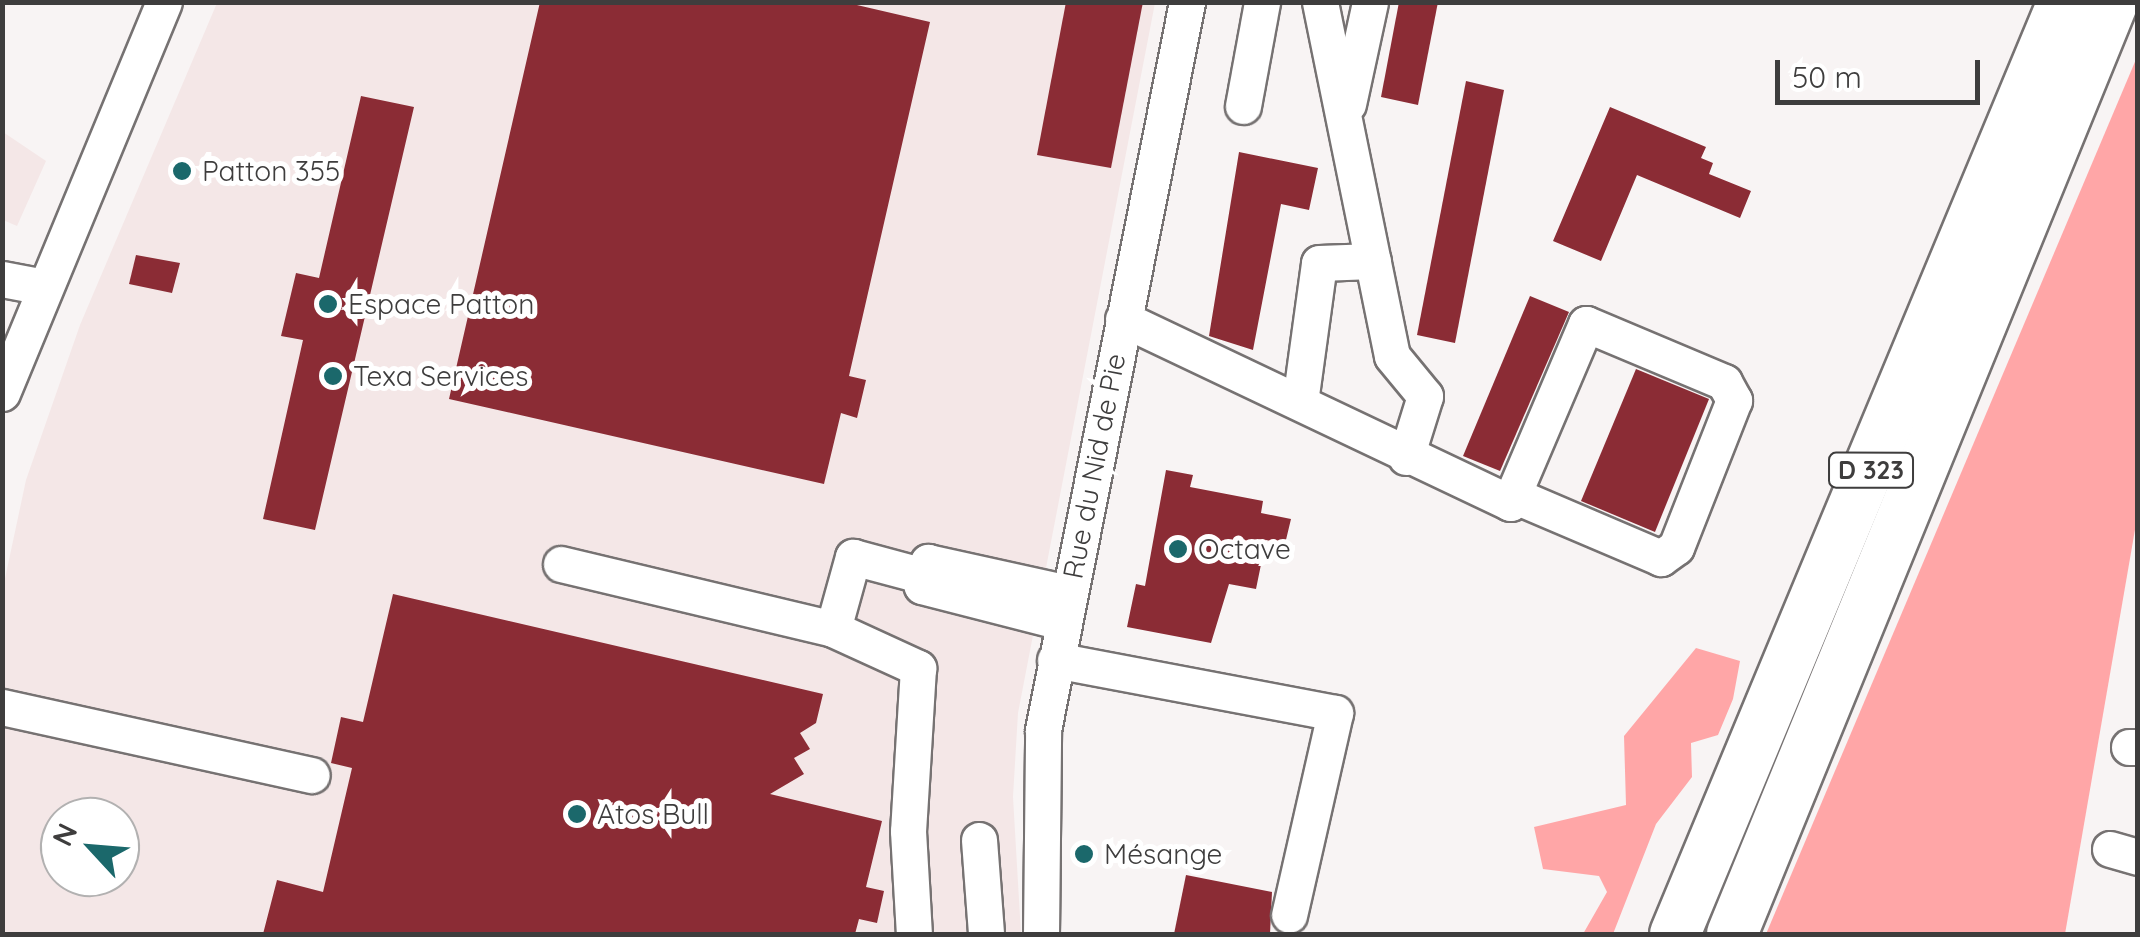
<!DOCTYPE html>
<html>
<head>
<meta charset="utf-8">
<style>
  body { margin:0 }
  #map { position:relative; width:2140px; height:937px; overflow:hidden; background:#f8f4f4; font-family:Quicksand,sans-serif }
  div>[style] { position:absolute }
  [style*='--x'] { left:calc(var(--x)*1px); top:calc(var(--y)*1px); width:calc(var(--w)*1px); rotate:calc(var(--a)*1deg) }
  .built>* { inset:0; background:#f4e7e7 }
  .green>* { inset:0; background:#ffa6a7 }
  .building>* { inset:0; background:#8b2c35 }
  .roads { filter:drop-shadow(2px 0 #767272) drop-shadow(-2px 0 #767272) drop-shadow(0 2px #767272) drop-shadow(0 -2px #767272) }
  .minor>* { height:35px; margin:-17.5px; padding:0 17.5px; transform-origin:17.5px; border-radius:17.5px; background:#fff }
  .highway>* { height:50px; margin:-25px; padding:0 25px; transform-origin:25px; border-radius:25px; background:#fff }
  .dots>* { width:28px; height:28px; translate:-50% -50%; box-sizing:border-box; border:5px solid #fff; border-radius:50% }
  span { translate:-50% -50%; white-space:nowrap; text-align:center; line-height:1.15; -webkit-text-stroke:10px #fff; paint-order:stroke }
  .shield-label span { padding:2px 8px; background:#fff; border:2px solid; border-radius:8px; -webkit-text-stroke-width:0 }
  .shield-label { font-size:25px; color:#3e3d3d; font-weight:700 }
  .poi-label { font-size:28px; color:#3e3d3d }
  .left { translate:0 -50%; text-align:left }
  .street-label { font-size:28px; color:#3e3d3d }
  .frame { position:absolute; inset:0; border:5px solid #3e3d3d; pointer-events:none }
  .north { position:absolute; left:40px; top:797px; width:100px; height:100px; box-sizing:border-box; background:#fff; border:2px solid #b2b1b1; border-radius:50%; rotate:296deg; font-size:28px; font-weight:700; line-height:40px; text-align:center; color:#3e3d3d }
  .north::after { content:''; display:block; margin:auto; width:35px; height:45px; background:#1b686b; clip-path:polygon(50% 0,100% 100%,50% 72%,0 100%) }
  .scale { position:absolute; left:1775px; top:60px; width:205px; height:45px; box-sizing:border-box; border:5px solid #3e3d3d; border-top:0; padding-left:12px; font-size:30px; line-height:35px; white-space:nowrap; color:#3e3d3d; -webkit-text-stroke:8px #fff; paint-order:stroke }
</style>
</head>
<body>
<div id="map">
  <div class="built">
    <i style="clip-path:polygon(evenodd,217px 3px,1155px 3px,1018px 713px,1013px 797px,1021px 934px,3px 934px,3px 588px,26px 480px,80px 325px,217px 3px,60px 817px,120px 817px,120px 877px,60px 877px,60px 817px)"></i>
    <i style="clip-path:polygon(3px 132px,46px 161px,17px 226px,3px 220px)"></i>
  </div>
  <div class="green">
    <i style="clip-path:polygon(2137px 57px,2137px 518px,2065px 934px,1766px 934px)"></i>
    <i style="clip-path:polygon(1696px 648px,1740px 661px,1733px 699px,1718px 735px,1691px 743px,1692px 777px,1656px 824px,1613px 934px,1583px 934px,1607px 892px,1599px 876px,1543px 869px,1534px 827px,1626px 805px,1624px 736px)"></i>
  </div>
  <div class="building">
    <i style="clip-path:polygon(540px 2px,844px 2px,930px 22px,849px 376px,866px 380px,857px 418px,841px 413px,824px 484px,449px 399px)"></i>
    <i style="clip-path:polygon(1066px 2px,1143px 2px,1111px 168px,1037px 155px)"></i>
    <i style="clip-path:polygon(1399px 2px,1438px 2px,1418px 105px,1381px 97px)"></i>
    <i style="clip-path:polygon(1466px 81px,1504px 90px,1455px 343px,1417px 335px)"></i>
    <i style="clip-path:polygon(361px 96px,414px 107px,315px 530px,263px 519px,303px 340px,281px 336px,296px 273px,319px 278px)"></i>
    <i style="clip-path:polygon(1610px 107px,1706px 147px,1701px 158px,1713px 163px,1709px 174px,1751px 191px,1740px 218px,1637px 175px,1601px 261px,1553px 241px)"></i>
    <i style="clip-path:polygon(1239px 152px,1318px 168px,1309px 210px,1281px 204px,1253px 350px,1209px 336px)"></i>
    <i style="clip-path:polygon(136px 255px,180px 263px,172px 293px,129px 284px)"></i>
    <i style="clip-path:polygon(1530px 296px,1569px 312px,1500px 471px,1463px 456px)"></i>
    <i style="clip-path:polygon(1636px 369px,1709px 399px,1655px 532px,1581px 501px)"></i>
    <i style="clip-path:polygon(1166px 470px,1193px 475px,1190px 487px,1263px 501px,1261px 513px,1291px 519px,1285px 544px,1266px 540px,1256px 589px,1229px 584px,1211px 643px,1127px 627px,1136px 584px,1145px 586px)"></i>
    <i style="clip-path:polygon(393px 594px,823px 694px,816px 723px,800px 733px,810px 749px,794px 758px,804px 774px,770px 794px,882px 821px,866px 887px,884px 891px,877px 923px,859px 919px,855px 934px,263px 934px,277px 880px,323px 892px,352px 768px,331px 763px,341px 717px,363px 722px)"></i>
    <i style="clip-path:polygon(1186px 875px,1272px 892px,1270px 934px,1174px 934px)"></i>
  </div>
  <div class="roads">
    <div class="minor">
      <i style="--x:1320;--y:2;--w:361;--a:78.5"></i>
      <i style="--x:1392;--y:356;--w:52;--a:50.5"></i>
      <i style="--x:1425;--y:396;--w:64;--a:107.3"></i>
      <i style="--x:1348;--y:104;--w:104;--a:-77.8"></i>
      <i style="--x:1243;--y:106;--w:106;--a:-79.6"></i>
      <i style="--x:2;--y:279;--w:43;--a:10.8"></i>
      <i style="--x:1123;--y:319;--w:429;--a:25.4"></i>
      <i style="--x:1510;--y:503;--w:9;--a:-69"></i>
      <i style="--x:1513;--y:495;--w:186;--a:-66.9"></i>
      <i style="--x:1586;--y:324;--w:150;--a:22.8"></i>
      <i style="--x:1724;--y:382;--w:21;--a:61"></i>
      <i style="--x:1734;--y:400;--w:158;--a:111.5"></i>
      <i style="--x:1676;--y:547;--w:19;--a:144"></i>
      <i style="--x:1661;--y:558;--w:161;--a:-156.9"></i>
      <i style="--x:2;--y:393;--w:423;--a:-67.5"></i>
      <i style="--x:1300;--y:402;--w:140;--a:-82.2"></i>
      <i style="--x:1319;--y:263;--w:54;--a:-2.1"></i>
      <i style="--x:561;--y:564;--w:280;--a:13.4"></i>
      <i style="--x:833;--y:629;--w:94;--a:24.6"></i>
      <i style="--x:918;--y:668;--w:163;--a:93.5"></i>
      <i style="--x:908;--y:831;--w:103;--a:86.7"></i>
      <i style="--x:1062;--y:622;--w:145;--a:-165.6"></i>
      <i style="--x:922;--y:586;--w:25;--a:-76"></i>
      <i style="--x:928;--y:562;--w:143;--a:12.5"></i>
      <i style="--x:833;--y:629;--w:75;--a:-74.5"></i>
      <i style="--x:853;--y:557;--w:73;--a:15"></i>
      <i style="--x:1055;--y:660;--w:285;--a:10.7"></i>
      <i style="--x:1335;--y:713;--w:207;--a:102.8"></i>
      <i style="--x:2;--y:707;--w:317;--a:12.4"></i>
      <i style="--x:2129;--y:747;--w:9;--a:0"></i>
      <i style="--x:979;--y:840;--w:94;--a:85.7"></i>
      <i style="--x:2110;--y:849;--w:29;--a:16"></i>
      <i style="--x:1041;--y:934;--w:204;--a:-89.4"></i>
      <i style="--x:1043;--y:730;--w:742;--a:-78.81"></i>
    </div>
    <div class="highway">
      <i style="--x:1675;--y:934;--w:1010;--a:-67.4"></i>
      <i style="--x:1732;--y:934;--w:1007;--a:-67.77"></i>
    </div>
  </div>
  <div class="dots">
    <i style="left:182px;top:171px;background:#1b686b"></i>
    <i style="left:328px;top:304px;background:#1b686b"></i>
    <i style="left:333px;top:376px;background:#1b686b"></i>
    <i style="left:1178px;top:549px;background:#1b686b"></i>
    <i style="left:577px;top:814px;background:#1b686b"></i>
    <i style="left:1084px;top:854px;background:#1b686b"></i>
  </div>
  <div class="shield-label">
    <span style="left:1871px;top:470px">D 323</span>
  </div>
  <div class="poi-label">
    <span class="left" style="left:202px;top:171px">Patton 355</span>
    <span class="left" style="left:348px;top:304px">Espace Patton</span>
    <span class="left" style="left:353px;top:376px">Texa Services</span>
    <span class="left" style="left:1198px;top:549px">Octave</span>
    <span class="left" style="left:597px;top:814px">Atos Bull</span>
    <span class="left" style="left:1104px;top:854px">Mésange</span>
  </div>
  <div class="street-label">
    <span style="left:1094px;top:466px;rotate:-79deg">Rue du Nid de Pie</span>
  </div>
  <div class="frame"></div>
  <div class="north">N</div>
  <div class="scale">50 m</div>
</div>
</body>
</html>
